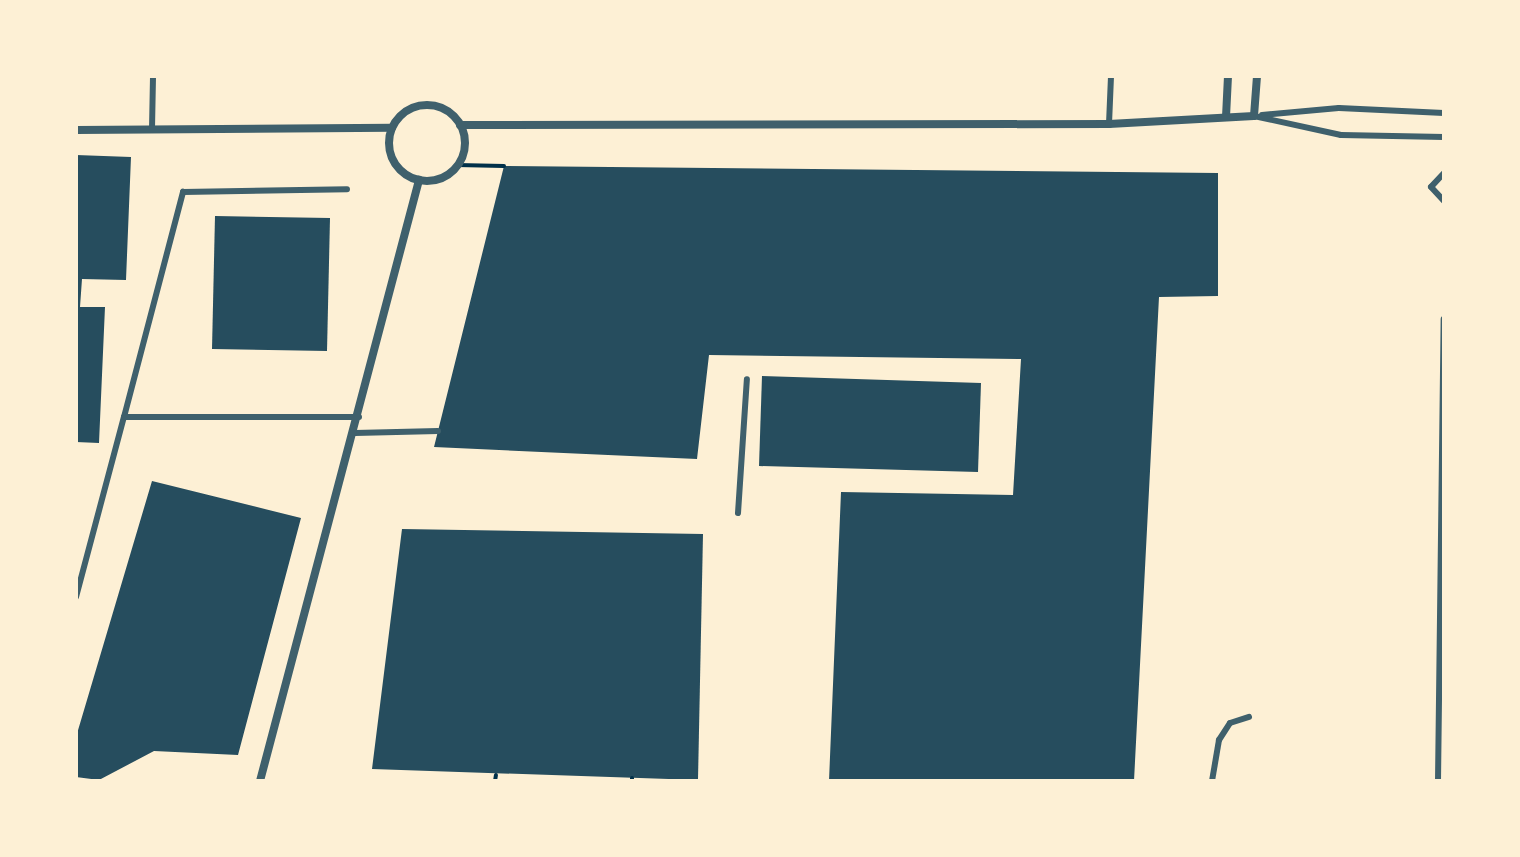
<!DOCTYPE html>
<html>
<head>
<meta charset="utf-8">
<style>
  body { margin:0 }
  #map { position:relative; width:1520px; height:857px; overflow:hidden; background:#fdf0d5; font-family:"Source Serif 4",serif }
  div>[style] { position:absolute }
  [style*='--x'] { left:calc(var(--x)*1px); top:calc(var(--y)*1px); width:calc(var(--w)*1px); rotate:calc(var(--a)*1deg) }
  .building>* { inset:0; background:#264d5e }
  .path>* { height:4px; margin:-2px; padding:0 2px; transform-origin:2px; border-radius:2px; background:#003049 }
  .service>* { height:6px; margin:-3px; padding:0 3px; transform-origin:3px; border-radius:3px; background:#3f606c }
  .minor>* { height:8px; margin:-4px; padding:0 4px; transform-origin:4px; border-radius:4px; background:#3f606c }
  .minor>.ring { margin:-4px; padding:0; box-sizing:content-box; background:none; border:8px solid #3f606c; border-radius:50% }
  span { translate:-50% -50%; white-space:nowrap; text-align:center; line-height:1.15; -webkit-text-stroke:6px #fdf0d5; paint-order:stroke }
  .frame { position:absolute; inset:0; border:78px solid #fdf0d5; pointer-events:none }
</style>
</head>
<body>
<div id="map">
  <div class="building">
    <i style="clip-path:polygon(76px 155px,131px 157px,126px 280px,82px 279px,80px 307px,105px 307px,99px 443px,76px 442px)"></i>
    <i style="clip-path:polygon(504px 166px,1218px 173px,1218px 296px,1159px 297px,1134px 781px,829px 781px,841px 492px,1013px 495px,1021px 359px,709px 355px,697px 459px,434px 447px)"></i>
    <i style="clip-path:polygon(215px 216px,330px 218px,327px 351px,212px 349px)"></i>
    <i style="clip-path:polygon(762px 376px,981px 383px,978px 472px,759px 466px)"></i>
    <i style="clip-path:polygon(152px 481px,301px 518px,238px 755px,154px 751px,99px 780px,76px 777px,76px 737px)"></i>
    <i style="clip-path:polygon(402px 529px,703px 534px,698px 780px,372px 769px)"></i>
  </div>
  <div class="path">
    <i style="--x:457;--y:165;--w:47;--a:1.2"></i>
    <i style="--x:632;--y:778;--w:3;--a:90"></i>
    <i style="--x:495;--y:781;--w:6;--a:-81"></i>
  </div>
  <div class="service">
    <i style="--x:1262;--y:115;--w:77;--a:-5.2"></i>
    <i style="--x:1339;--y:108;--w:105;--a:2.7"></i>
    <i style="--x:1254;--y:116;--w:89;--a:12.3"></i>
    <i style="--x:1341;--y:135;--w:103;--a:1.1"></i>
    <i style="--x:1109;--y:124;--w:48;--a:-87.6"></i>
    <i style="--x:152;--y:129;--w:53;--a:-88.9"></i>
    <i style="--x:1444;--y:173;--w:19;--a:133"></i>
    <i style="--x:1431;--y:187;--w:19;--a:47"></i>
    <i style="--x:124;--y:417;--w:233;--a:-75.3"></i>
    <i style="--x:183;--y:192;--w:164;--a:-1"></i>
    <i style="--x:355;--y:433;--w:83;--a:-1.4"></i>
    <i style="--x:738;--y:513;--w:134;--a:-86.2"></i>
    <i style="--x:76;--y:597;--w:186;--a:-75.1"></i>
    <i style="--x:124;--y:417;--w:235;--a:0"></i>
    <i style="--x:1212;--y:781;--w:42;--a:-80.3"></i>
    <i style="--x:1219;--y:740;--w:20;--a:-57"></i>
    <i style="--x:1230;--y:723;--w:20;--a:-18"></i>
    <i style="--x:1438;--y:781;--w:462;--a:-89.3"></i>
  </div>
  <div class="minor">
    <i class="ring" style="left:389px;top:105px;width:68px;height:68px"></i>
    <i style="--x:1226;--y:117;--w:41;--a:-87.2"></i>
    <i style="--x:460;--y:125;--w:649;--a:-0.09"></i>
    <i style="--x:1109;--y:124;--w:145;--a:-3.2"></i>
    <i style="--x:1254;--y:116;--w:40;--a:-85.7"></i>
    <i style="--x:76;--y:130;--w:316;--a:-0.4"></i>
    <i style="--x:260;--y:781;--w:622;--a:-75.18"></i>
  </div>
  <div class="frame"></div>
</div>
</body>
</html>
